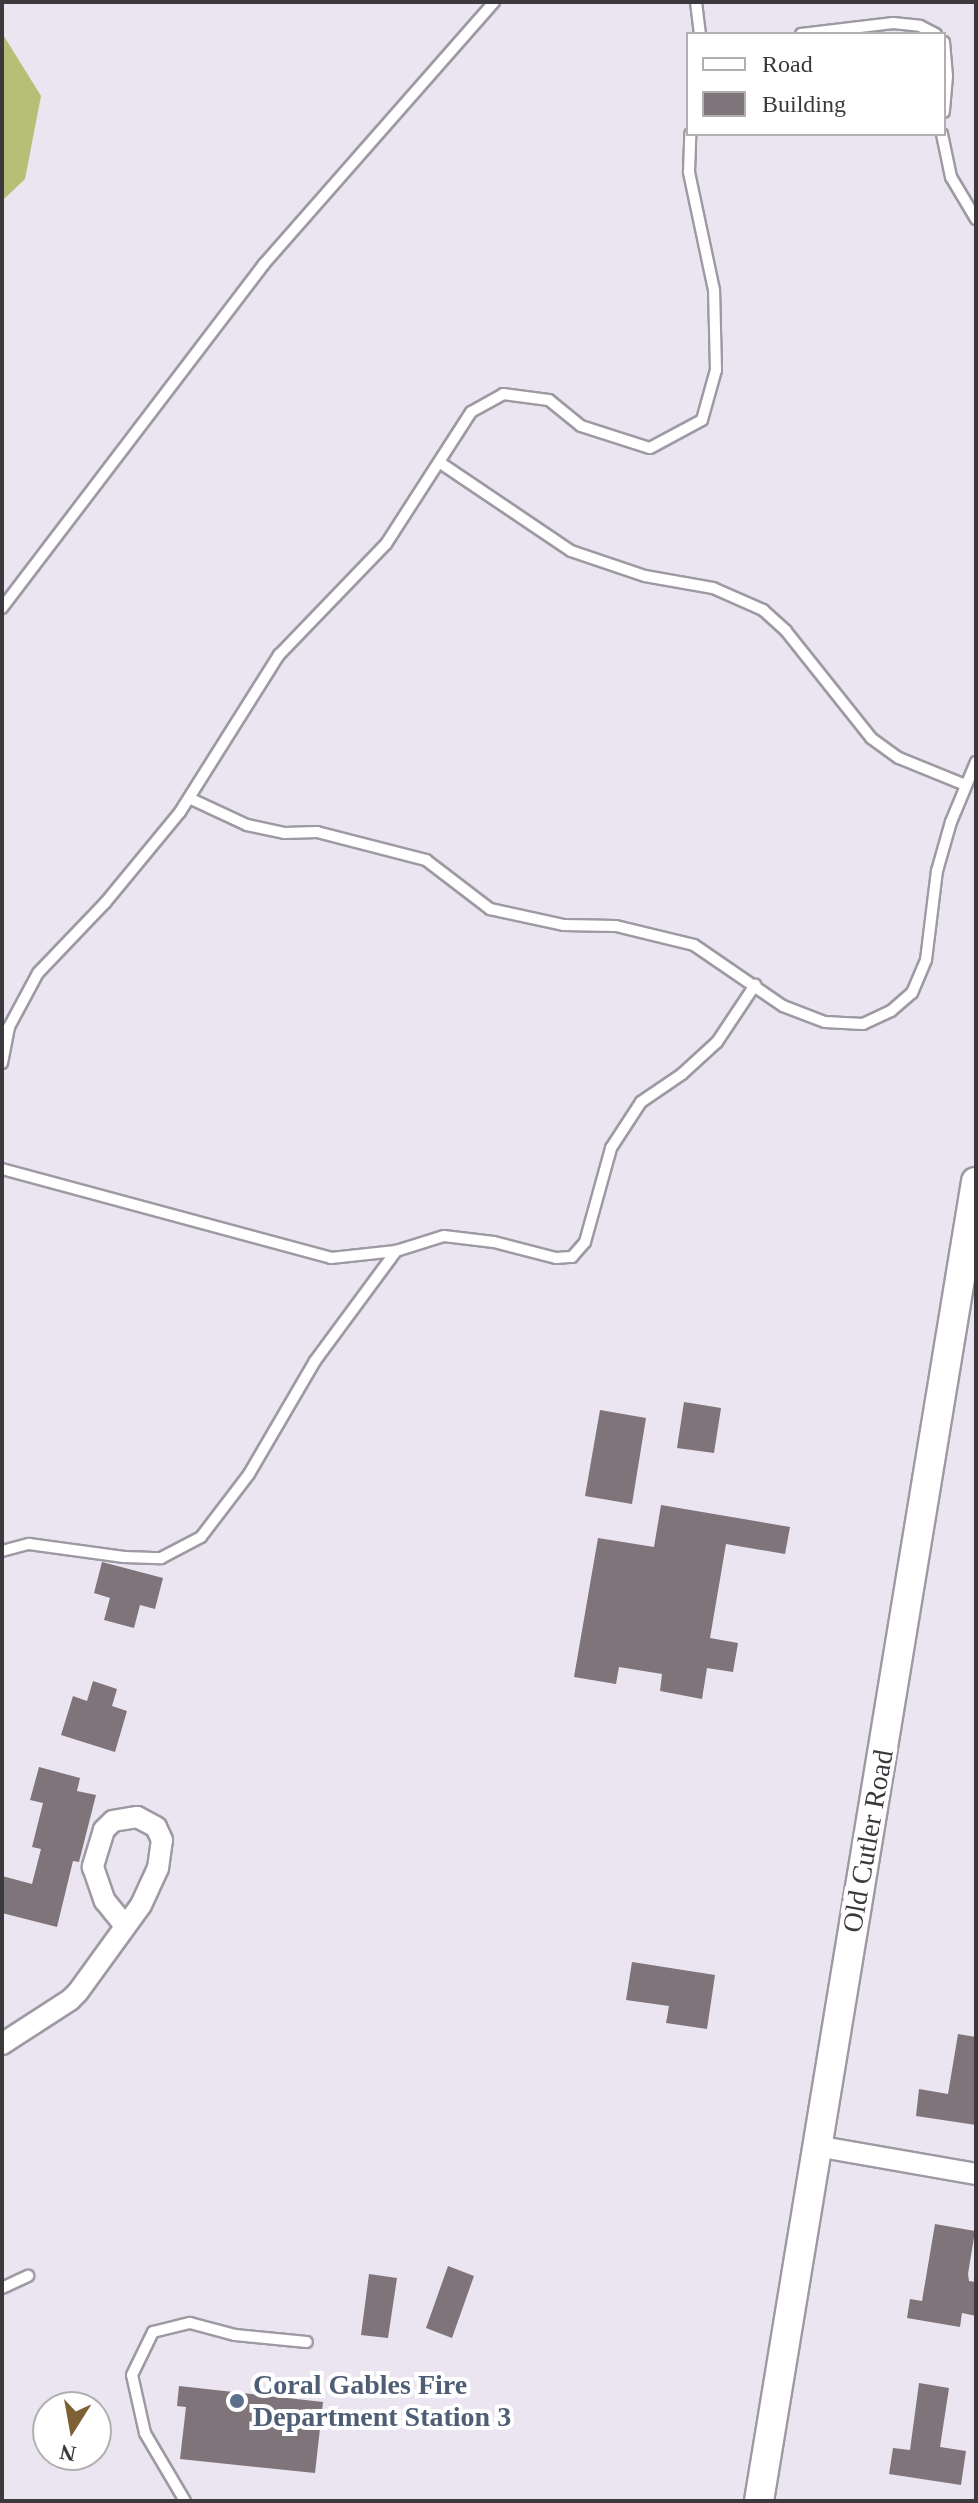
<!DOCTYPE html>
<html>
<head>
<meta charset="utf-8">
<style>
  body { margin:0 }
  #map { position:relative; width:978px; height:2503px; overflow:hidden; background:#eae5f0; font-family:"Times New Roman",serif }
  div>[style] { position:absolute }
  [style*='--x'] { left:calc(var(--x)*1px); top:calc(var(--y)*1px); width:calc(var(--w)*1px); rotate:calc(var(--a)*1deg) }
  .green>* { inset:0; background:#b5c076 }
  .building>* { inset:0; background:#7f7479 }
  .roads { filter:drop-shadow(2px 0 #9e9aa4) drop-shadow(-2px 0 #9e9aa4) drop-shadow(0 2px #9e9aa4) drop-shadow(0 -2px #9e9aa4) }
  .lane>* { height:10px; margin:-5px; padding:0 5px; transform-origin:5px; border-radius:5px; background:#fff }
  .street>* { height:20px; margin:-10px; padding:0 10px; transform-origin:10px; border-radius:10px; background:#fff }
  .secondary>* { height:28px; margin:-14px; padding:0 14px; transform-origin:14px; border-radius:14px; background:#fff }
  .dots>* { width:22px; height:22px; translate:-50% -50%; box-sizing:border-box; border:4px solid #fff; border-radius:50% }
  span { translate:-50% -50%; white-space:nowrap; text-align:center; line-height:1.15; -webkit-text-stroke:8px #fff; paint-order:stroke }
  .street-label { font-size:28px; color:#3b393d }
  .service-label { font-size:28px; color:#4e5e75; font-weight:700 }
  .left { translate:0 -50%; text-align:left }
  .frame { position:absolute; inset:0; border:4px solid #3b393d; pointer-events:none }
  .legend { position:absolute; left:686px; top:32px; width:260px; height:104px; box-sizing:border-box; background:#fff; border:2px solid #b1b0b1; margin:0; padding:10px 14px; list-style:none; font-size:24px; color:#3b393d }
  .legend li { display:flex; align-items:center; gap:16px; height:40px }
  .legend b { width:40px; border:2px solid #b1b0b1 }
  .north { position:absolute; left:32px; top:2391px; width:80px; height:80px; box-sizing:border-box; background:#fff; border:2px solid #b1b0b1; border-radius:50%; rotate:191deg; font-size:22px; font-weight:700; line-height:32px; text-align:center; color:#3b393d }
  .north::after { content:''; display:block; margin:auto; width:28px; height:36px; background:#7d6134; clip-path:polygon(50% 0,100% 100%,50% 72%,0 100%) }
</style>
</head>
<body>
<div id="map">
  <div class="green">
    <i style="clip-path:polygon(2px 33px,41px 96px,25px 179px,2px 201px)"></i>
  </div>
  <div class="building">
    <i style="clip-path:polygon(684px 1402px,721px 1408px,714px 1453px,677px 1448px)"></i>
    <i style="clip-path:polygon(600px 1410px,646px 1418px,632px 1504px,585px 1496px)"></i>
    <i style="clip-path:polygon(661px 1505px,790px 1527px,785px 1554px,726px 1544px,710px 1638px,738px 1643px,733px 1672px,707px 1668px,702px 1699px,660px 1691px,662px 1674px,619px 1667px,616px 1684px,574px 1677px,598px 1538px,654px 1547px)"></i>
    <i style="clip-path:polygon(102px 1562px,163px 1578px,155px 1609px,140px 1605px,134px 1628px,104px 1620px,110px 1598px,94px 1593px)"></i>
    <i style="clip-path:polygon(93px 1681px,117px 1689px,112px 1706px,127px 1711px,115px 1752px,61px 1735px,73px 1696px,87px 1701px)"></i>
    <i style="clip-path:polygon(39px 1767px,80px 1778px,77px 1791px,96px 1795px,79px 1862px,73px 1861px,57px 1927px,2px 1913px,2px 1876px,32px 1884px,41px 1849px,32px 1847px,43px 1803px,30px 1800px)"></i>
    <i style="clip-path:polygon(632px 1962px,715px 1975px,707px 2029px,666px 2023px,669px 2006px,626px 2000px)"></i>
    <i style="clip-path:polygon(958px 2034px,976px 2037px,976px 2125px,916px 2116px,919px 2089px,948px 2094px)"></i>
    <i style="clip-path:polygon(935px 2224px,975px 2231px,968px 2274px,969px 2281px,976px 2282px,976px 2316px,962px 2313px,960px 2327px,907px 2318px,910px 2299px,922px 2301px)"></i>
    <i style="clip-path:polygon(448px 2266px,474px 2276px,452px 2338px,426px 2328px)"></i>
    <i style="clip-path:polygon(369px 2274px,397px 2278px,388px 2338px,361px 2335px)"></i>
    <i style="clip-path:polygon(919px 2383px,949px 2388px,940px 2447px,966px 2451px,961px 2485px,889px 2474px,893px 2448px,910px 2450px)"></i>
    <i style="clip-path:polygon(179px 2386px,323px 2402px,315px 2473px,180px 2459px,186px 2407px,177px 2406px)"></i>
  </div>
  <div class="roads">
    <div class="lane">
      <i style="--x:696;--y:2;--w:32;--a:83"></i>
      <i style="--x:801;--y:34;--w:93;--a:-6.8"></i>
      <i style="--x:893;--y:23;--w:27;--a:6"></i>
      <i style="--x:920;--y:26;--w:18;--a:27"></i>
      <i style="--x:944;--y:42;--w:34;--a:85"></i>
      <i style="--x:947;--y:76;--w:36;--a:95"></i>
      <i style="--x:942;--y:134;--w:44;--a:78.2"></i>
      <i style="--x:951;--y:177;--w:49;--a:59.2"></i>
      <i style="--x:439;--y:462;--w:159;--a:34"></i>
      <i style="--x:571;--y:551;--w:78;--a:18.7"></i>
      <i style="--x:645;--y:576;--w:69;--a:10"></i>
      <i style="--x:713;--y:588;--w:55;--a:23.7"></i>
      <i style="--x:763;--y:610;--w:31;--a:42"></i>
      <i style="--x:786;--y:631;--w:137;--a:51.5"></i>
      <i style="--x:871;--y:738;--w:34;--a:36"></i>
      <i style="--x:899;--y:758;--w:71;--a:22.2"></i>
      <i style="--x:2;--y:608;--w:432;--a:-52.7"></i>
      <i style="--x:264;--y:264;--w:349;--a:-48.7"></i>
      <i style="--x:189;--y:798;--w:64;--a:25"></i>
      <i style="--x:247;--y:825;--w:39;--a:12"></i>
      <i style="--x:285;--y:833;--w:32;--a:-2"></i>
      <i style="--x:317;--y:832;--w:113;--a:14.4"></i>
      <i style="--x:426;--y:860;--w:81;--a:37.4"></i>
      <i style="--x:490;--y:909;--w:76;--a:12.2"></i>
      <i style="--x:564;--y:925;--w:52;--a:1.1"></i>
      <i style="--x:616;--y:926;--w:80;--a:13.7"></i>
      <i style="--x:694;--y:945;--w:108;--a:34.4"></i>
      <i style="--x:783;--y:1006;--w:45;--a:20.9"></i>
      <i style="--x:825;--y:1022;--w:38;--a:3"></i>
      <i style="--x:863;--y:1024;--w:31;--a:-25"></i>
      <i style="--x:891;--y:1011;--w:28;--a:-41"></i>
      <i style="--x:912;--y:993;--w:36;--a:-67"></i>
      <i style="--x:926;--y:960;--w:90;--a:-83"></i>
      <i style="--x:937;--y:871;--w:51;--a:-74.1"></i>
      <i style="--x:951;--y:822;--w:65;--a:-67.4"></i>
      <i style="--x:2;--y:1063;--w:37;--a:-79"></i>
      <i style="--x:9;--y:1027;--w:61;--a:-61.8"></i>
      <i style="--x:38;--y:973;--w:97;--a:-46.3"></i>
      <i style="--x:105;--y:903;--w:118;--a:-50.5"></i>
      <i style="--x:180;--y:812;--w:186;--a:-57.8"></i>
      <i style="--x:279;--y:655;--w:154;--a:-46.1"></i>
      <i style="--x:386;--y:544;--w:157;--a:-57.2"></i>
      <i style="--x:471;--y:412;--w:37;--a:-29"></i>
      <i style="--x:503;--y:394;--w:46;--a:7.4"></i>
      <i style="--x:549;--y:400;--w:41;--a:39.1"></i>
      <i style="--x:581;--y:426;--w:72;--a:17.7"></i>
      <i style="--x:650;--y:448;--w:59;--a:-28.3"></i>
      <i style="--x:702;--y:420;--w:52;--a:-74.4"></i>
      <i style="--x:716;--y:370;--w:80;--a:-91.4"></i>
      <i style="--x:714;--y:290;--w:121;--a:-102"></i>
      <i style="--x:689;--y:172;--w:38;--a:-88"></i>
      <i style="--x:2;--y:1169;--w:341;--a:15.1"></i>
      <i style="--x:331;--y:1258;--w:65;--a:-6.1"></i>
      <i style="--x:396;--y:1251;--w:50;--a:-17.4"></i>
      <i style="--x:444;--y:1236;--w:50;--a:6.8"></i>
      <i style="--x:494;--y:1242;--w:64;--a:14.5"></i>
      <i style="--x:556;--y:1258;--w:16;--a:-4"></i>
      <i style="--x:572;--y:1257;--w:20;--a:-49"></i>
      <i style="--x:585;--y:1242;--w:98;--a:-74.5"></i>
      <i style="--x:611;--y:1148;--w:55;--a:-56.9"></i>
      <i style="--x:641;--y:1102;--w:50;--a:-34.3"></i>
      <i style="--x:682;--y:1074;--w:47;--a:-42.4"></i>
      <i style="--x:717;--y:1042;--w:69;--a:-56.3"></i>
      <i style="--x:2;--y:1551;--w:28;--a:-15"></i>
      <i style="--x:29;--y:1544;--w:96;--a:7.8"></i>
      <i style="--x:124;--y:1557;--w:37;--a:2"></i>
      <i style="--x:161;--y:1558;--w:45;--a:-27.7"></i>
      <i style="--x:201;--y:1537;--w:79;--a:-52.7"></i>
      <i style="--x:249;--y:1474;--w:131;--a:-59.7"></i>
      <i style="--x:315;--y:1361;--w:137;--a:-53.6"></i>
      <i style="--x:2;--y:2288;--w:29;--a:-25"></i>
      <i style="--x:185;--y:2501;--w:79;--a:-120.5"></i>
      <i style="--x:145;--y:2433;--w:59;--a:-102.6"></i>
      <i style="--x:132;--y:2375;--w:48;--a:-64"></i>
      <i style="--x:153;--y:2332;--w:38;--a:-14"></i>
      <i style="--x:190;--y:2323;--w:47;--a:14.9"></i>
      <i style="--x:235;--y:2335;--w:72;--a:5.6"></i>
    </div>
    <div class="street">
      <i style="--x:2;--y:2044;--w:81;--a:-32.9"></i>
      <i style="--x:70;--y:2000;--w:11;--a:-45"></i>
      <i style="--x:78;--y:1992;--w:107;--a:-54.1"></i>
      <i style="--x:141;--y:1905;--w:41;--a:-65.3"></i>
      <i style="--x:158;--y:1868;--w:28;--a:-82"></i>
      <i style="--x:162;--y:1840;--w:14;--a:-115"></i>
      <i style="--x:156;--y:1827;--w:21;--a:-152"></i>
      <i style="--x:137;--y:1817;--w:24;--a:171"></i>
      <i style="--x:113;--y:1821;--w:13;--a:135"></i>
      <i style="--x:104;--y:1830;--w:39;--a:107"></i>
      <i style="--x:93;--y:1867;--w:36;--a:71"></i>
      <i style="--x:105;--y:1901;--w:32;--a:51"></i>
      <i style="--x:816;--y:2146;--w:162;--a:9.9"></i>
    </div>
    <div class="secondary">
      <i style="--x:759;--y:2501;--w:1337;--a:-80.66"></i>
    </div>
  </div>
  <div class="dots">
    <i style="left:237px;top:2401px;background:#5c6f8a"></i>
  </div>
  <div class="street-label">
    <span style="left:868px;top:1841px;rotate:-80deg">Old Cutler Road</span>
  </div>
  <div class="service-label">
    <span class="left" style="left:253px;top:2401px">Coral Gables Fire<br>Department Station 3</span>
  </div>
  <div class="frame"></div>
  <ul class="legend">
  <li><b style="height:10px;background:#fff"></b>Road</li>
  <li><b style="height:22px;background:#7f7479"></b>Building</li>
  </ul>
  <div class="north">N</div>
</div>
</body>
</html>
